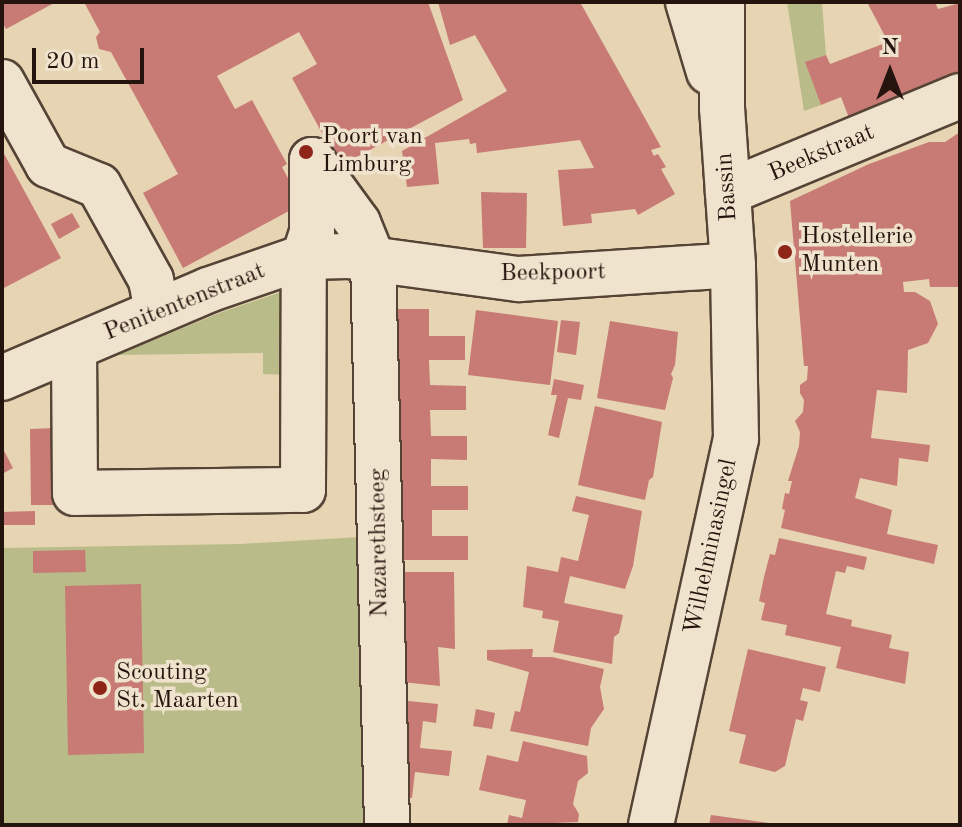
<!DOCTYPE html>
<html>
<head>
<meta charset="utf-8">
<style>
  body { margin:0 }
  #map { position:relative; width:962px; height:827px; overflow:hidden; background:#e6d4b2; font-family:"Old Standard TT",serif }
  div>[style] { position:absolute }
  [style*='--x'] { left:calc(var(--x)*1px); top:calc(var(--y)*1px); width:calc(var(--w)*1px); rotate:calc(var(--a)*1deg) }
  .green>* { inset:0; background:#b9bc89 }
  .building>* { inset:0; background:#c87a74 }
  .roads { filter:drop-shadow(2px 0 #554436) drop-shadow(-2px 0 #554436) drop-shadow(0 2px #554436) drop-shadow(0 -2px #554436) }
  .minor>* { height:44px; margin:-22px; padding:0 22px; transform-origin:22px; border-radius:22px; background:#efe3cd }
  .dots>* { width:22px; height:22px; translate:-50% -50%; box-sizing:border-box; border:4px solid #efe3cd; border-radius:50% }
  span { translate:-50% -50%; white-space:nowrap; text-align:center; line-height:1.15; -webkit-text-stroke:7px #efe3cd; paint-order:stroke }
  .poi-label { font-size:24px; color:#25140d }
  .left { translate:0 -50%; text-align:left }
  .street-label { font-size:24px; color:#25140d }
  .frame { position:absolute; inset:0; border:4px solid #25140d; pointer-events:none }
  .north { position:absolute; left:850px; top:32px; width:80px; height:80px; -webkit-text-stroke:6px #efe3cd; paint-order:stroke; rotate:0deg; font-size:22px; font-weight:700; line-height:32px; text-align:center; color:#25140d }
  .north::after { content:''; display:block; margin:auto; width:28px; height:36px; background:#25140d; clip-path:polygon(50% 0,100% 100%,50% 72%,0 100%) }
  .scale { position:absolute; left:32px; top:48px; width:112px; height:36px; box-sizing:border-box; border:4px solid #25140d; border-top:0; padding-left:10px; font-size:24px; line-height:28px; white-space:nowrap; color:#25140d; -webkit-text-stroke:6px #efe3cd; paint-order:stroke }
</style>
</head>
<body>
<div id="map">
  <div class="green">
    <i style="clip-path:polygon(787px 2px,822px 2px,826px 55px,806px 63px,821px 105px,804px 111px)"></i>
    <i style="clip-path:polygon(287px 290px,289px 375px,263px 374px,263px 353px,117px 355px,222px 312px)"></i>
    <i style="clip-path:polygon(361px 537px,370px 825px,2px 825px,2px 548px,240px 544px)"></i>
  </div>
  <div class="building">
    <i style="clip-path:polygon(2px 2px,56px 2px,6px 29px,2px 22px)"></i>
    <i style="clip-path:polygon(84px 2px,428px 2px,463px 100px,340px 166px,292px 78px,317px 64px,299px 32px,217px 76px,235px 109px,252px 100px,287px 164px,282px 167px,302px 204px,183px 268px,143px 193px,178px 174px,111px 52px,99px 49px,96px 37px,100px 32px)"></i>
    <i style="clip-path:polygon(438px 2px,580px 2px,661px 147px,651px 150px,654px 156px,658px 154px,666px 167px,661px 169px,675px 194px,638px 215px,635px 209px,591px 214px,592px 223px,563px 226px,558px 170px,594px 168px,580px 140px,477px 153px,476px 143px,470px 144px,469px 139px,435px 143px,439px 184px,407px 187px,402px 151px,507px 91px,475px 35px,450px 45px)"></i>
    <i style="clip-path:polygon(867px 2px,935px 2px,938px 9px,960px 3px,960px 74px,849px 118px,841px 97px,821px 105px,805px 62px,826px 55px,830px 64px,888px 42px)"></i>
    <i style="clip-path:polygon(960px 132px,960px 287px,930px 287px,929px 279px,903px 282px,904px 292px,915px 292px,930px 301px,938px 324px,928px 343px,908px 350px,907px 393px,877px 390px,871px 438px,930px 445px,928px 462px,899px 458px,897px 486px,860px 478px,855px 498px,892px 510px,887px 534px,938px 545px,934px 564px,781px 528px,785px 510px,782px 509px,785px 493px,789px 494px,792px 481px,788px 481px,799px 446px,800px 432px,795px 421px,803px 412px,804px 400px,800px 393px,800px 385px,807px 380px,808px 366px,804px 366px,790px 201px,869px 164px,929px 142px,945px 142px)"></i>
    <i style="clip-path:polygon(2px 150px,61px 258px,2px 289px)"></i>
    <i style="clip-path:polygon(481px 192px,527px 193px,526px 248px,483px 248px)"></i>
    <i style="clip-path:polygon(72px 213px,80px 227px,59px 239px,51px 224px)"></i>
    <i style="clip-path:polygon(387px 309px,429px 309px,429px 336px,465px 336px,465px 360px,429px 360px,430px 385px,466px 386px,466px 410px,430px 410px,431px 436px,467px 436px,467px 460px,431px 459px,431px 486px,468px 486px,468px 510px,432px 510px,432px 536px,468px 536px,468px 560px,391px 560px)"></i>
    <i style="clip-path:polygon(476px 310px,558px 321px,550px 385px,468px 375px)"></i>
    <i style="clip-path:polygon(561px 320px,580px 322px,576px 355px,557px 352px)"></i>
    <i style="clip-path:polygon(610px 321px,678px 332px,675px 365px,671px 374px,673px 378px,665px 410px,597px 398px)"></i>
    <i style="clip-path:polygon(554px 379px,584px 385px,581px 400px,568px 398px,559px 438px,548px 435px,557px 395px,551px 395px)"></i>
    <i style="clip-path:polygon(595px 406px,662px 422px,653px 477px,649px 480px,645px 500px,578px 485px)"></i>
    <i style="clip-path:polygon(55px 428px,57px 505px,31px 505px,30px 429px)"></i>
    <i style="clip-path:polygon(2px 447px,13px 468px,2px 474px)"></i>
    <i style="clip-path:polygon(576px 496px,642px 511px,633px 566px,625px 589px,570px 576px,564px 603px,623px 615px,619px 633px,614px 637px,612px 664px,553px 652px,559px 621px,542px 618px,543px 611px,523px 607px,527px 566px,558px 572px,561px 557px,578px 561px,589px 515px,572px 511px)"></i>
    <i style="clip-path:polygon(35px 511px,35px 525px,2px 525px,2px 512px)"></i>
    <i style="clip-path:polygon(779px 538px,867px 557px,864px 570px,847px 566px,845px 573px,836px 571px,826px 614px,852px 620px,851px 626px,892px 635px,889px 648px,909px 652px,905px 684px,836px 668px,841px 647px,785px 635px,787px 625px,761px 620px,765px 603px,759px 601px,764px 577px,770px 554px,775px 555px)"></i>
    <i style="clip-path:polygon(85px 550px,86px 572px,33px 573px,33px 551px)"></i>
    <i style="clip-path:polygon(392px 572px,454px 572px,455px 649px,438px 647px,440px 686px,402px 682px)"></i>
    <i style="clip-path:polygon(141px 584px,144px 753px,68px 755px,65px 586px)"></i>
    <i style="clip-path:polygon(533px 649px,532px 657px,552px 657px,604px 669px,600px 687px,604px 709px,591px 728px,588px 746px,510px 731px,515px 711px,520px 712px,529px 672px,487px 660px,487px 650px)"></i>
    <i style="clip-path:polygon(748px 649px,826px 667px,820px 692px,803px 688px,800px 700px,808px 702px,803px 721px,796px 719px,785px 766px,775px 772px,739px 763px,746px 735px,729px 731px)"></i>
    <i style="clip-path:polygon(408px 701px,438px 704px,436px 723px,423px 721px,420px 748px,452px 751px,449px 776px,415px 772px,412px 798px,398px 795px)"></i>
    <i style="clip-path:polygon(476px 709px,495px 713px,492px 729px,473px 726px)"></i>
    <i style="clip-path:polygon(523px 741px,587px 756px,588px 773px,578px 781px,573px 804px,579px 814px,578px 822px,507px 825px,509px 815px,522px 818px,526px 800px,479px 790px,487px 755px,518px 762px)"></i>
    <i style="clip-path:polygon(711px 815px,769px 823px,769px 825px,709px 825px)"></i>
  </div>
  <div class="roads">
    <div class="minor">
      <i style="--x:688;--y:2;--w:73;--a:73.3"></i>
      <i style="--x:2;--y:82;--w:95;--a:61"></i>
      <i style="--x:48;--y:165;--w:55;--a:22.4"></i>
      <i style="--x:99;--y:186;--w:107;--a:61"></i>
      <i style="--x:151;--y:280;--w:32;--a:79"></i>
      <i style="--x:312;--y:160;--w:78;--a:53.9"></i>
      <i style="--x:358;--y:223;--w:40;--a:68"></i>
      <i style="--x:373;--y:260;--w:565;--a:88.58"></i>
      <i style="--x:728;--y:192;--w:251;--a:-22.5"></i>
      <i style="--x:74;--y:348;--w:145;--a:89.6"></i>
      <i style="--x:75;--y:493;--w:228;--a:-0.8"></i>
      <i style="--x:303;--y:490;--w:233;--a:-89.8"></i>
      <i style="--x:304;--y:257;--w:26;--a:-72"></i>
      <i style="--x:312;--y:232;--w:72;--a:-90"></i>
      <i style="--x:2;--y:378;--w:224;--a:-23.1"></i>
      <i style="--x:208;--y:290;--w:102;--a:-19"></i>
      <i style="--x:304;--y:257;--w:44;--a:-1.3"></i>
      <i style="--x:348;--y:256;--w:173;--a:7.7"></i>
      <i style="--x:519;--y:279;--w:214;--a:-3.7"></i>
      <i style="--x:651;--y:825;--w:395;--a:-77.6"></i>
      <i style="--x:736;--y:439;--w:174;--a:-91"></i>
      <i style="--x:733;--y:265;--w:157;--a:-94"></i>
      <i style="--x:722;--y:108;--w:106;--a:-90"></i>
    </div>
  </div>
  <div class="dots">
    <i style="left:306px;top:152px;background:#8f2418"></i>
    <i style="left:785px;top:252px;background:#8f2418"></i>
    <i style="left:100px;top:688px;background:#8f2418"></i>
  </div>
  <div class="poi-label">
    <span class="left" style="left:322px;top:152px">Poort van<br>Limburg</span>
    <span class="left" style="left:801px;top:252px">Hostellerie<br>Munten</span>
    <span class="left" style="left:116px;top:688px">Scouting<br>St. Maarten</span>
  </div>
  <div class="street-label">
    <span style="left:822px;top:154px;rotate:-23deg">Beekstraat</span>
    <span style="left:728px;top:187px;rotate:-94deg">Bassin</span>
    <span style="left:553px;top:274px;rotate:-1deg">Beekpoort</span>
    <span style="left:185px;top:303px;rotate:-22deg">Penitentenstraat</span>
    <span style="left:380px;top:543px;rotate:-91deg">Nazarethsteeg</span>
    <span style="left:712px;top:547px;rotate:-78deg">Wilhelminasingel</span>
  </div>
  <div class="frame"></div>
  <div class="north">N</div>
  <div class="scale">20 m</div>
</div>
</body>
</html>
